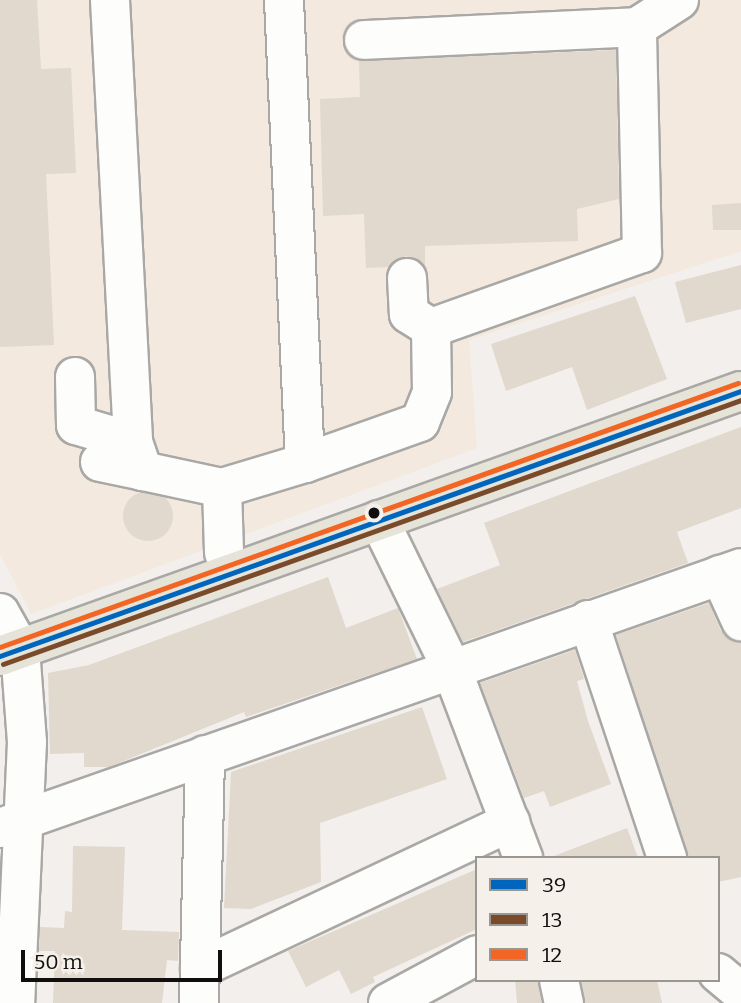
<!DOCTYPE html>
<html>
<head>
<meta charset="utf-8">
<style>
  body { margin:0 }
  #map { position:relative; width:741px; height:1003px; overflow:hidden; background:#f2efec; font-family:Bitter,serif }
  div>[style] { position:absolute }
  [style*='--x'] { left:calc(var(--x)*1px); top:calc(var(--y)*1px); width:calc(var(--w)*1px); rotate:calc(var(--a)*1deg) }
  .education>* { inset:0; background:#f3e9de }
  .building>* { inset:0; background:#e1d8ce }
  .round { border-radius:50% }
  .roads { filter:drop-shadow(2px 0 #a9a8a5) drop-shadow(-2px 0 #a9a8a5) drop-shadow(0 2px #a9a8a5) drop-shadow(0 -2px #a9a8a5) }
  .minor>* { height:38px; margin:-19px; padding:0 19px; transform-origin:19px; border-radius:19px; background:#fdfdfc }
  .major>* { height:38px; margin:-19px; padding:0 19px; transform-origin:19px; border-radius:19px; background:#e6e3d9 }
  .bus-1>* { height:5px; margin:-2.5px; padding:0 2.5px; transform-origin:2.5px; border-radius:2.5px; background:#0065bd }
  .bus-2>* { height:5px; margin:-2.5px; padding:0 2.5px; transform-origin:2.5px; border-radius:2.5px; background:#7a4b2a }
  .bus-3>* { height:5px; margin:-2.5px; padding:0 2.5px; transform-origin:2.5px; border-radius:2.5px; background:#f26522 }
  .dots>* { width:19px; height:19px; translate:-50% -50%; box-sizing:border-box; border:4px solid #f5f0e9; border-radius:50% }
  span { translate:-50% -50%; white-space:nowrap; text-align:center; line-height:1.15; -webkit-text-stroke:7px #f5f0e9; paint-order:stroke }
  .legend { position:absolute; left:475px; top:856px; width:245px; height:126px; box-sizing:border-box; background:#f5f0e9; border:2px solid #9a9691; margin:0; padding:9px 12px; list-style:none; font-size:21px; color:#110f0d }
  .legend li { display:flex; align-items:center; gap:14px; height:35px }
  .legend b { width:35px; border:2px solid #9a9691 }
  .scale { position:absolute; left:21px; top:950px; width:201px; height:32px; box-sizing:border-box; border:4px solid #110f0d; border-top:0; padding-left:9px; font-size:21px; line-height:24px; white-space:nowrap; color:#110f0d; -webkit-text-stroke:5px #f5f0e9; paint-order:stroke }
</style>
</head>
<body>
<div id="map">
  <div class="education">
    <i style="clip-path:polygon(0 0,741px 0,741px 251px,469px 340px,477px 448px,31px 614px,0 554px)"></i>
  </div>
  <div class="building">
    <i style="clip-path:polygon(0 0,37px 0,41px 69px,71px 68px,76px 173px,46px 174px,54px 345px,0 347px)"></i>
    <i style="clip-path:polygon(616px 50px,619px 199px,577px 209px,578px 241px,425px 246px,425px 266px,406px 256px,388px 267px,366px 268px,364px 214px,323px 216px,320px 99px,360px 97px,359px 61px)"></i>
    <i style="clip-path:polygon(741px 203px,741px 230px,713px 230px,712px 205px)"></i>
    <i style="clip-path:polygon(741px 265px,741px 309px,686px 323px,675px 282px)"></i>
    <i style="clip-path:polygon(635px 296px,667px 379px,587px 410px,572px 367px,506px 391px,491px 344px)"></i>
    <i style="clip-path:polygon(741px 427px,741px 508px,677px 532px,688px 563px,463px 642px,437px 589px,500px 565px,484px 523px)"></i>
    <i class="round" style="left:123px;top:491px;width:50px;height:50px"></i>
    <i style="clip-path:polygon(328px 577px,346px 628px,398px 608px,417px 659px,246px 717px,244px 712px,109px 767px,84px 767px,84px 753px,50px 754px,48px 673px,89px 665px)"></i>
    <i style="clip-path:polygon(709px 603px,721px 631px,741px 643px,741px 877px,718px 882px,718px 858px,688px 858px,616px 635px)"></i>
    <i style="clip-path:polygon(575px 650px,584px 679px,577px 681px,588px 721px,611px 784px,550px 807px,544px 791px,524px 798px,480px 683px)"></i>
    <i style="clip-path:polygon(422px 707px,447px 779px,320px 823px,321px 882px,251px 909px,224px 908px,231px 772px)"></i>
    <i style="clip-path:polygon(627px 828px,638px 858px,555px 858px,554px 856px)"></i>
    <i style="clip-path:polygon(73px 846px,125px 847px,122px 930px,179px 932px,178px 961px,167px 960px,162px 1003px,53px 1003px,55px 951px,39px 951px,40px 927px,64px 928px,65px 911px,72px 912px)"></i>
    <i style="clip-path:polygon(477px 869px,477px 929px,373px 977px,375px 982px,351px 994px,339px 970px,306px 987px,288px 951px)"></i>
    <i style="clip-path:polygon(515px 980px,538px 980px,542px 1003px,517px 1003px)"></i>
    <i style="clip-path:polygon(581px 980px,657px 980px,662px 1003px,585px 1003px)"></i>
  </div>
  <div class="roads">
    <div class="minor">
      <i style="--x:110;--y:0;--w:443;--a:87"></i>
      <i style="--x:133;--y:442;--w:31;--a:71"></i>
      <i style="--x:143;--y:471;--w:81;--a:12.1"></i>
      <i style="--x:222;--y:488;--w:87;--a:-16.8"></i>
      <i style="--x:305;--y:463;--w:463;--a:-92.6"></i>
      <i style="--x:364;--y:40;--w:273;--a:-2.7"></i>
      <i style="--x:407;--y:278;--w:36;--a:87"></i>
      <i style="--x:409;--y:314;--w:26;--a:32"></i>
      <i style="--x:75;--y:377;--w:48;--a:88.8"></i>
      <i style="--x:76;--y:425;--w:59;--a:16.6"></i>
      <i style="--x:100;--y:462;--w:44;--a:11.8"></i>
      <i style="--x:305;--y:463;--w:122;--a:-19.6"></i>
      <i style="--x:420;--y:422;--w:32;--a:-68"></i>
      <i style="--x:432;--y:392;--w:64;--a:-90.9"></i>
      <i style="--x:431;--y:328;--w:224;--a:-19.6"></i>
      <i style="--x:642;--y:253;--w:226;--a:-91.3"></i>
      <i style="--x:637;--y:27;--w:50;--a:-32.7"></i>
      <i style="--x:222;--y:488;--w:65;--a:88.2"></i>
      <i style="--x:379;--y:520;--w:164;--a:63.9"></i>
      <i style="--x:451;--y:667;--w:204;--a:69.3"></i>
      <i style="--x:720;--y:575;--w:51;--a:65.5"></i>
      <i style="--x:0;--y:613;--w:41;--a:60.9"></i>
      <i style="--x:20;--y:649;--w:93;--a:85.7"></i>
      <i style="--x:27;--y:742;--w:261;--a:92.6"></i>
      <i style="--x:588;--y:620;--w:251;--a:71.6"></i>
      <i style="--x:0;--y:828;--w:785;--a:-19.33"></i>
      <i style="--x:200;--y:968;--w:343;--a:-25.2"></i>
      <i style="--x:718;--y:973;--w:30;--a:40"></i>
      <i style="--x:559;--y:980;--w:24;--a:78"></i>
      <i style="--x:199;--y:1003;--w:248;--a:-88.6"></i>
      <i style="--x:388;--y:1003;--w:101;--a:-28.3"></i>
    </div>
    <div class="major">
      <i style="--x:0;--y:656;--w:787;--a:-19.68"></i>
    </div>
  </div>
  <div class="bus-1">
    <i style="--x:0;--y:656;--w:787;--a:-19.68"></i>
  </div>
  <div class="bus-2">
    <i style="--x:3;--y:664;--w:784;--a:-19.68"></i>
  </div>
  <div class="bus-3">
    <i style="--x:0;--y:647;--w:784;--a:-19.68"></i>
  </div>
  <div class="dots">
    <i style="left:374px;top:513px;background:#110f0d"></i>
  </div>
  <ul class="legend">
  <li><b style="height:9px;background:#0065bd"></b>39</li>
  <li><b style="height:9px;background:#7a4b2a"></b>13</li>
  <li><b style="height:9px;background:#f26522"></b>12</li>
  </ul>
  <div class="scale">50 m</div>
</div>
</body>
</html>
